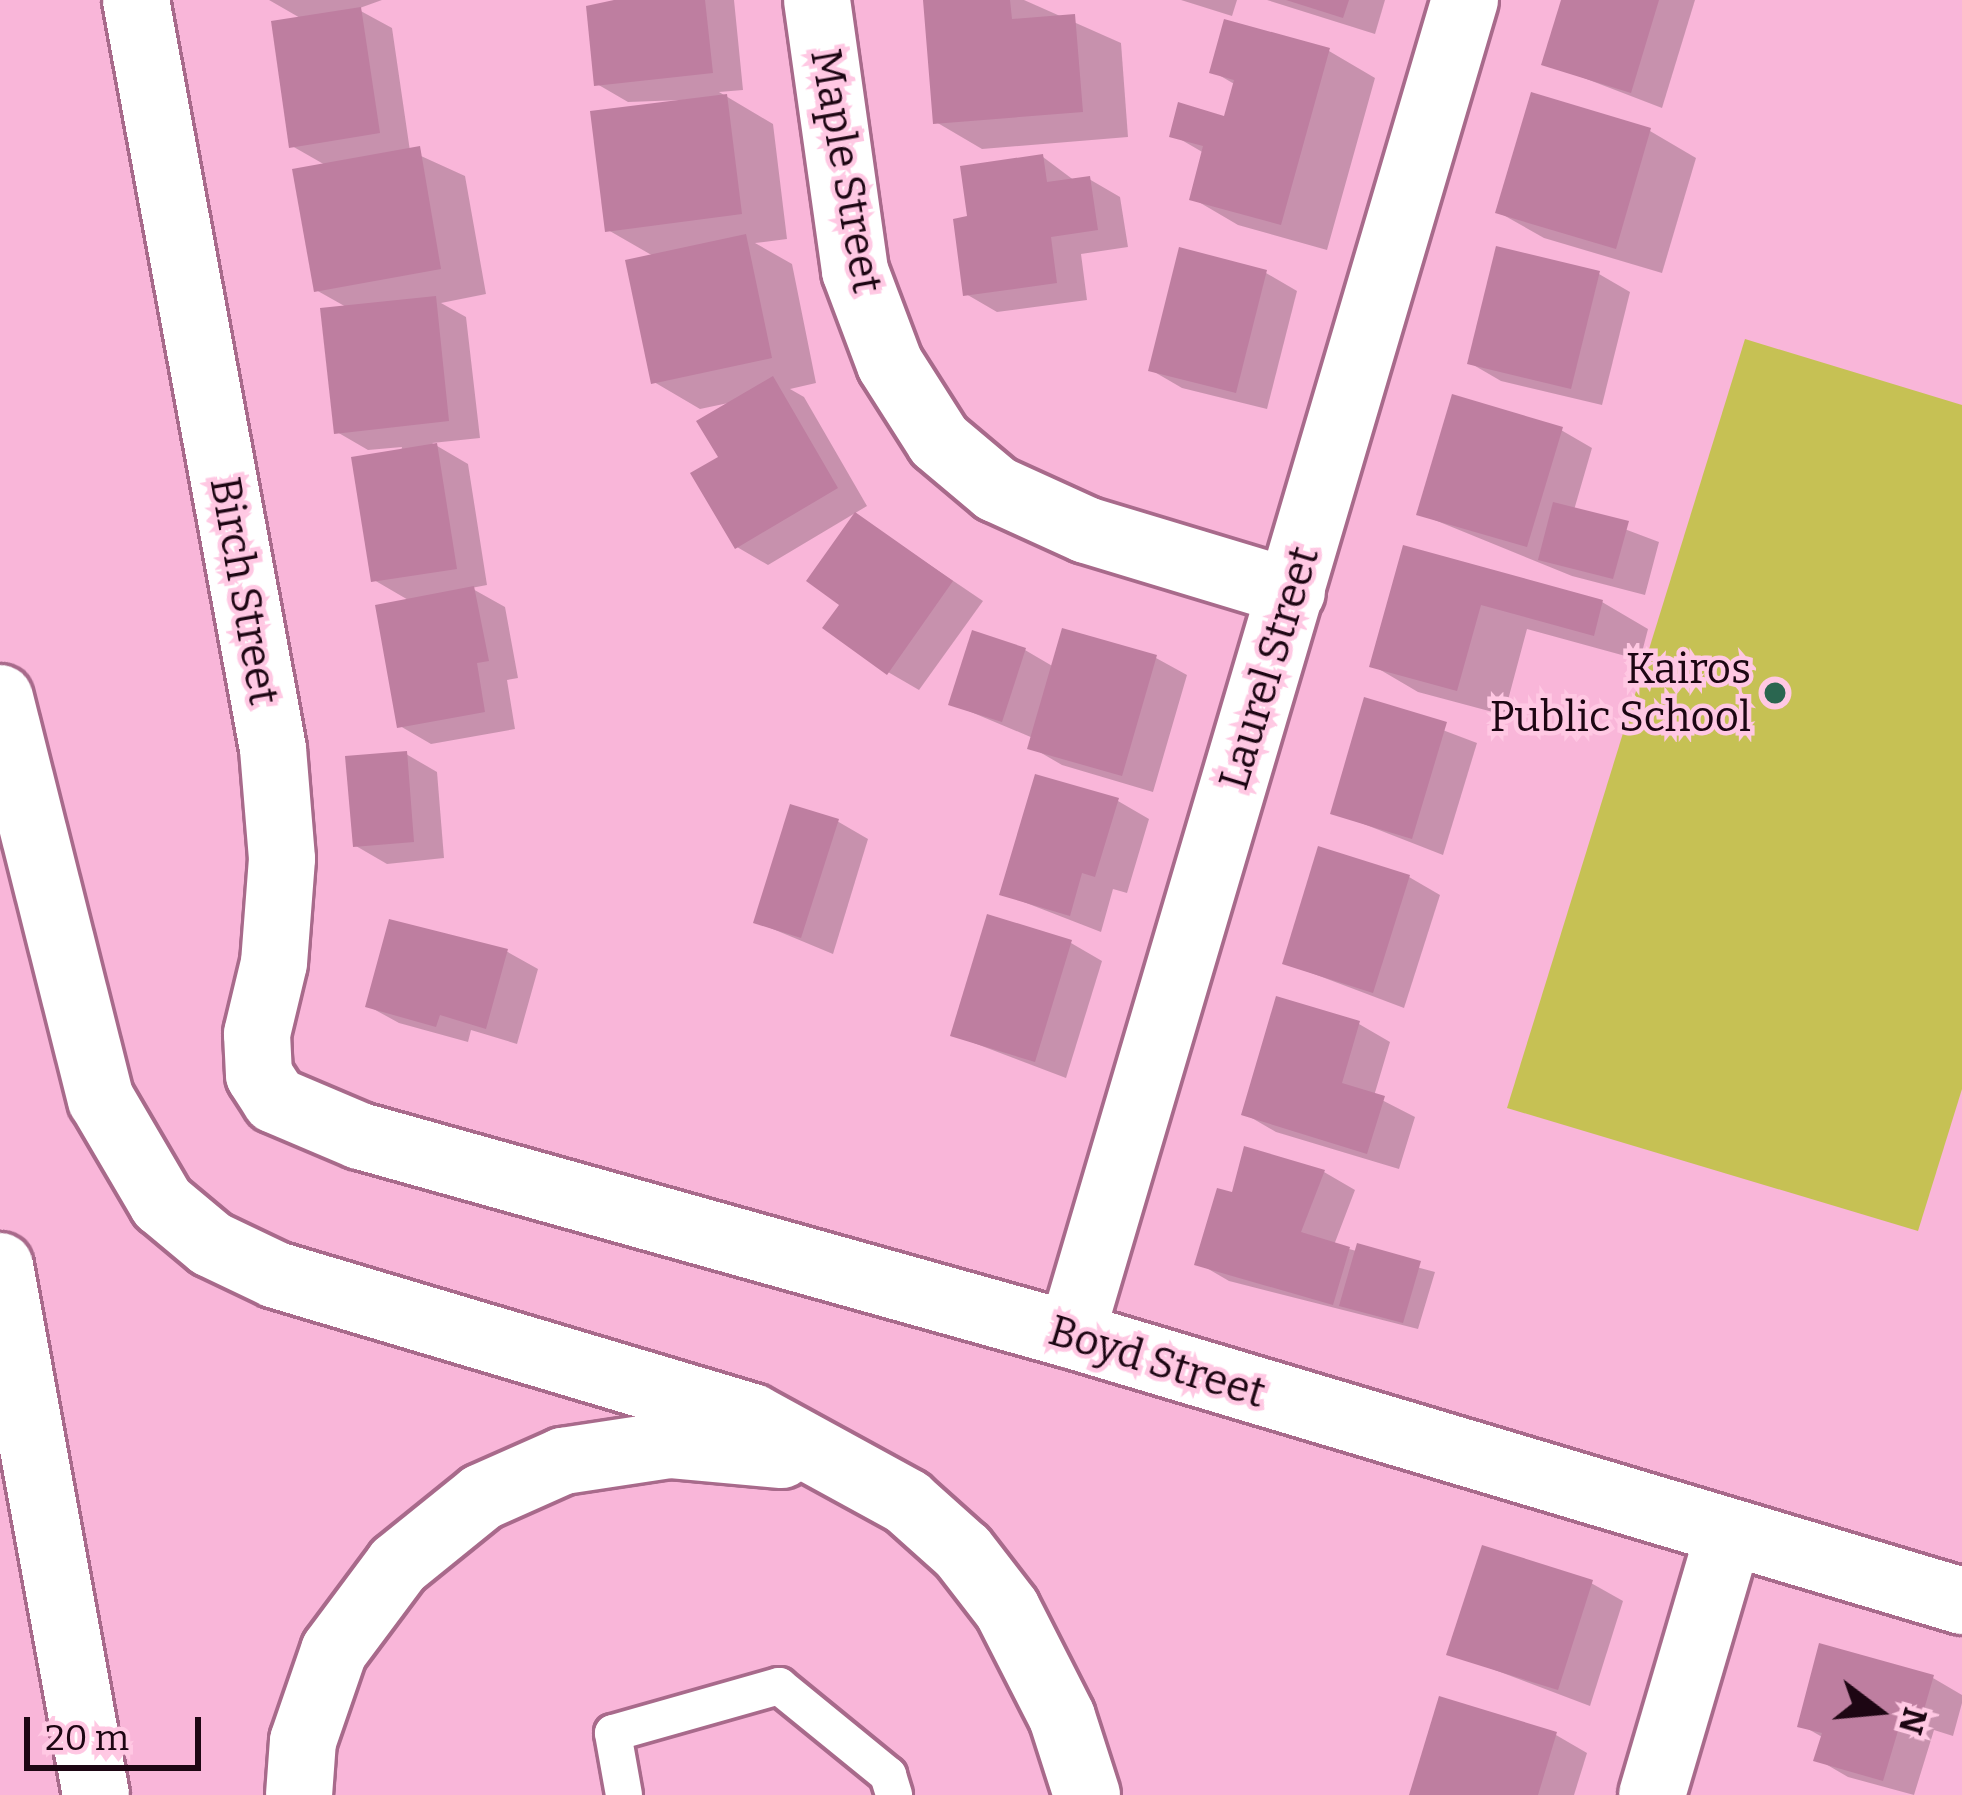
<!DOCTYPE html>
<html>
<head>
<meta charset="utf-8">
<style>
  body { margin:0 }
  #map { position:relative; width:1962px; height:1795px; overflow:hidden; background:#f9b6d9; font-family:Bitter,serif }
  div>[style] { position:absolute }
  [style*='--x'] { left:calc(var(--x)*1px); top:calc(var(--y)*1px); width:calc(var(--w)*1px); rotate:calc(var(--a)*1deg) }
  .green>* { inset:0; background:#c6c154 }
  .shadow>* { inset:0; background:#0003 }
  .building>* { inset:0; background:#be7ea0 }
  .roads { filter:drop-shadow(3px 0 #a86a8b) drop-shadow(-3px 0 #a86a8b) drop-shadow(0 3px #a86a8b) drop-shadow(0 -3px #a86a8b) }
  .lane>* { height:36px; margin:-18px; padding:0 18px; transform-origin:18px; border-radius:18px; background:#fff }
  .street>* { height:66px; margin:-33px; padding:0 33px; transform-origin:33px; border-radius:33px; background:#fff }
  .highway>* { height:66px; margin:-33px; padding:0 33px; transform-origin:33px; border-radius:33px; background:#fff }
  .dots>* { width:33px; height:33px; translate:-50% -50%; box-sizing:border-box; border:6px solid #ffc8e3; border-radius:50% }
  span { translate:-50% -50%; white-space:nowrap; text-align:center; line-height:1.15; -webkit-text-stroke:9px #ffc8e3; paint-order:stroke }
  .street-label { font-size:42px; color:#1d0613 }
  .poi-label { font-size:42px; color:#1d0613 }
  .right { translate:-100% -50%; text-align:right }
  .north { position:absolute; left:1818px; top:1651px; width:120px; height:120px; -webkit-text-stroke:9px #ffc8e3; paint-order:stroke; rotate:106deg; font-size:33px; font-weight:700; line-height:48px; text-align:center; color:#1d0613 }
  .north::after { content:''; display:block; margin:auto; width:42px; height:54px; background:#1d0613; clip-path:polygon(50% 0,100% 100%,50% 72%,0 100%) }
  .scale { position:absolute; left:24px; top:1717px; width:177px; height:54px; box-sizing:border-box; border:6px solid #1d0613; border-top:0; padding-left:15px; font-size:36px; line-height:42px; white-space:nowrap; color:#1d0613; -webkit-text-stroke:9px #ffc8e3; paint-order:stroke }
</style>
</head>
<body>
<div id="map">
  <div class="green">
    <i style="clip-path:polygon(1745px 339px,1962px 405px,1962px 1089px,1918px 1231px,1507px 1108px)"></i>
  </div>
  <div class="shadow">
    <i style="clip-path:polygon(269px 0,382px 0,357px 9px,392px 28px,410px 151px,465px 176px,486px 294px,441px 303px,466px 317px,480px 438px,432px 443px,468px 464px,487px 585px,471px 588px,505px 607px,518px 678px,507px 680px,515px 729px,431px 744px,400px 726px,410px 601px,374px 580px,402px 447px,368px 450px,337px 432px,348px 308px,316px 290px,327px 166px,292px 146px,302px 19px)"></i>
    <i style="clip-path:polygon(617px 0,734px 0,743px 90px,719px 92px,773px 124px,787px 239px,755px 243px,792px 264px,816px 383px,790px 389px,804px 397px,867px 506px,768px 565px,737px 547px,722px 458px,733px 402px,700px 409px,654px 382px,655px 257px,608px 230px,710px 99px,628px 102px,597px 84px)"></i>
    <i style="clip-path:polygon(926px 0,1024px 0,1121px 43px,1128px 137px,982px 149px,936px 122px)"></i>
    <i style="clip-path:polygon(1181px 0,1237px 0,1232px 16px)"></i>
    <i style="clip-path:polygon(1267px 0,1385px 0,1375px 34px)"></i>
    <i style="clip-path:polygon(1564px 0,1695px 0,1662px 108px,1545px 63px)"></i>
    <i style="clip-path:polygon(1329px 51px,1375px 78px,1327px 250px,1238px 225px,1192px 198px,1204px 153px,1173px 135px,1226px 119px,1236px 85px,1212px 71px)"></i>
    <i style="clip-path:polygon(1650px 131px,1696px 158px,1662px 273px,1544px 238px,1498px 212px)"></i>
    <i style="clip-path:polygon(1043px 157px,1075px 181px,1089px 179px,1120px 197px,1128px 247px,1081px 254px,1087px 300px,997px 312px,966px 294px,970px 219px)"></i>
    <i style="clip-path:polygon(1266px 273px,1297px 291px,1267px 409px,1182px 388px,1151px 370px)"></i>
    <i style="clip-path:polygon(1599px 274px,1630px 292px,1602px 405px,1501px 381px,1470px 363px)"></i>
    <i style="clip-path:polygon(1561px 430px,1592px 448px,1574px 510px,1659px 542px,1645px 595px,1572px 576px,1420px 514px)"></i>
    <i style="clip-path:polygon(856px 515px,983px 601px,919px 690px,888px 672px,843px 604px)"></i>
    <i style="clip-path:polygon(1405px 549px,1602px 602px,1648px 629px,1640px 660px,1527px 629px,1504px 715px,1418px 692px,1372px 665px)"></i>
    <i style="clip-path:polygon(1025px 650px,1054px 667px,1156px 658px,1187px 675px,1153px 792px,1062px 765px,1031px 747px,1033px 738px,952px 704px)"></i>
    <i style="clip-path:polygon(1366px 701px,1477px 743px,1443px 855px,1333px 812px)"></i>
    <i style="clip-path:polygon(406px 754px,437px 772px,444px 858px,387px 864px,356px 846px)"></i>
    <i style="clip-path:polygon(1118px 801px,1149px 819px,1127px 893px,1113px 889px,1101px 932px,1003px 894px)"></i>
    <i style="clip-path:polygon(837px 821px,868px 839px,833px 954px,756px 922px)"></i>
    <i style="clip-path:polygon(1409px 877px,1440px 895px,1404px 1008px,1285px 963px)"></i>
    <i style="clip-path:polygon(1071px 943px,1102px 961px,1066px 1078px,953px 1035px)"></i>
    <i style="clip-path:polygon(506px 951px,538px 969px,517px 1044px,471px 1030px,468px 1042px,399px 1023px,368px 1006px)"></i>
    <i style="clip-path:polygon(1359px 1024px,1390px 1042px,1374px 1096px,1415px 1117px,1399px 1169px,1276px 1132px,1245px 1114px)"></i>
    <i style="clip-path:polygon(1324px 1172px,1355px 1190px,1334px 1245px,1435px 1272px,1418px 1329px,1229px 1281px,1198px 1263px,1234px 1196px)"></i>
    <i style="clip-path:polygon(1591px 1583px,1623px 1601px,1590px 1706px,1450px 1653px)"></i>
    <i style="clip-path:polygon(1933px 1678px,1962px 1695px,1962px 1703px,1953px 1736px,1934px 1730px,1914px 1795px,1848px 1777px,1817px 1759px,1824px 1738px,1801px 1725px)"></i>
    <i style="clip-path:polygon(1556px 1735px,1587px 1753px,1574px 1795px,1412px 1795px)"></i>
  </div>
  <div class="building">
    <i style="clip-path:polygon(614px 0,705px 0,713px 73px,594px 86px,586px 6px)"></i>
    <i style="clip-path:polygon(923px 0,1010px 0,1012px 19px,1075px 14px,1083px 112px,933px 124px)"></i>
    <i style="clip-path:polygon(1286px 0,1349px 0,1343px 18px)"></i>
    <i style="clip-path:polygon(1561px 0,1659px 0,1631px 93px,1541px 65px)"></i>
    <i style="clip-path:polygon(361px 7px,380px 133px,289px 148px,271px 21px)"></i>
    <i style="clip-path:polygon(1224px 19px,1330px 48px,1281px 225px,1189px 200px,1203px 146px,1169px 137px,1178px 102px,1224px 116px,1234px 80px,1209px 73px)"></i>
    <i style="clip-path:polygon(1531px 92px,1651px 128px,1616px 249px,1495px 213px)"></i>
    <i style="clip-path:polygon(727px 94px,742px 214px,605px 232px,590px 111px)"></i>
    <i style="clip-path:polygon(420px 146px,441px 269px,314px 292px,292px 169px)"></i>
    <i style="clip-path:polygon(1043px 154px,1047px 182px,1090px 176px,1098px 230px,1051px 237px,1057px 283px,963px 296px,953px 219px,967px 216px,960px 166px)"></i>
    <i style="clip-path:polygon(746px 234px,772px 358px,651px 384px,625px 260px)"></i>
    <i style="clip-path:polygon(1496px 246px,1600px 271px,1571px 389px,1467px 364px)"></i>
    <i style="clip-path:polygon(1179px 247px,1267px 270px,1236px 393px,1148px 371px)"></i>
    <i style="clip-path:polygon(436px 296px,449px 421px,334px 434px,320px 308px)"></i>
    <i style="clip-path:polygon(773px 376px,838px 488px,735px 549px,690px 473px,718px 457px,696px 421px)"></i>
    <i style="clip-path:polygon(1452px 394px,1563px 427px,1527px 547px,1416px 515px)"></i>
    <i style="clip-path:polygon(437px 443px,457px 569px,371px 582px,351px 457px)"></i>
    <i style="clip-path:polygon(1553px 502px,1629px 521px,1613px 579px,1538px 560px)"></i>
    <i style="clip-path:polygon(855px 512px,953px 581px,887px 675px,822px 628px,839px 605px,806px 581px)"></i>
    <i style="clip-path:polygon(1403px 545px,1603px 600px,1594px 636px,1481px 605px,1457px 691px,1369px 667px)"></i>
    <i style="clip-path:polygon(474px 586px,489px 661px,477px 663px,485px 712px,397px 728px,375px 605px)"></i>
    <i style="clip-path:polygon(1062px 628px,1157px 655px,1122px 776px,1027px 749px)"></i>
    <i style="clip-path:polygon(972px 630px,1026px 648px,1002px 722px,948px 705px)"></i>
    <i style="clip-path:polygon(1364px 697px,1447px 722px,1412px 839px,1330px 814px)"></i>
    <i style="clip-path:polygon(407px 751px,414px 842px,353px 847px,345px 756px)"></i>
    <i style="clip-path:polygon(1035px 774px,1119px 798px,1095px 877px,1082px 873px,1070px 916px,999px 895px)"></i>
    <i style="clip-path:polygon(790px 804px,839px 819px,801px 938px,753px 923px)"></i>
    <i style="clip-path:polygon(1318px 846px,1410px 875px,1373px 993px,1282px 964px)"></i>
    <i style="clip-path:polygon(987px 914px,1072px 940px,1035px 1062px,950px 1036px)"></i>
    <i style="clip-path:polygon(389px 919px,508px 949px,486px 1029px,440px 1015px,436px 1027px,365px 1007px)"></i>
    <i style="clip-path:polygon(1276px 996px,1360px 1021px,1342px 1083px,1385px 1096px,1367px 1154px,1241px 1115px)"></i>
    <i style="clip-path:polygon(1244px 1146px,1325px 1170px,1301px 1232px,1350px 1247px,1333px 1305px,1194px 1265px,1217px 1188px,1232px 1192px)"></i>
    <i style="clip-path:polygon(1357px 1243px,1421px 1261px,1403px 1323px,1339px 1306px)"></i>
    <i style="clip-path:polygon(1482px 1545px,1593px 1580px,1558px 1690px,1446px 1655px)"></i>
    <i style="clip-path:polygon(1819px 1643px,1934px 1675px,1921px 1720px,1903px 1714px,1883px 1781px,1813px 1761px,1822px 1733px,1797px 1727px)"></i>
    <i style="clip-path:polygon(1439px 1696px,1557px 1732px,1538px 1795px,1409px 1795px)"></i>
  </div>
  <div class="roads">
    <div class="lane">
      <i style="--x:624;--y:1795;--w:63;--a:-100.1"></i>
      <i style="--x:613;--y:1733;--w:173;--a:-15.8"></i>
      <i style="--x:779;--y:1686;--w:141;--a:39.2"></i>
      <i style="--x:888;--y:1775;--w:21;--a:73"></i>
    </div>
    <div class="street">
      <i style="--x:136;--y:0;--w:761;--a:79.63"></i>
      <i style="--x:273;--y:749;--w:110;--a:85.3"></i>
      <i style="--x:282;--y:859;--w:104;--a:94.4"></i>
      <i style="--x:274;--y:963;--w:73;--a:103.5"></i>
      <i style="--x:257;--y:1034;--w:41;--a:87.2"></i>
      <i style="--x:259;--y:1075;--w:30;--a:57"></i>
      <i style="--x:275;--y:1100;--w:92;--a:23"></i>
      <i style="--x:360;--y:1136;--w:738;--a:15.64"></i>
      <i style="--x:1071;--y:1335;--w:930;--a:16.62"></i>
      <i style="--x:817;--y:0;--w:274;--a:82"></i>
      <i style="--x:855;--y:271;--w:99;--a:69.4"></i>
      <i style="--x:890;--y:364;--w:91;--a:57.5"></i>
      <i style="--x:939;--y:441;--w:75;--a:40.1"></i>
      <i style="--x:996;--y:489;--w:99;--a:24.5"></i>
      <i style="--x:1086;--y:530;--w:215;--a:16.8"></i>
      <i style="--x:1071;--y:1335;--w:1392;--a:-73.56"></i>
      <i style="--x:1652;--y:1795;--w:272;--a:-73.6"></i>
    </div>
    <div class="highway">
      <i style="--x:0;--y:698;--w:414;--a:75.9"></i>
      <i style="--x:101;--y:1099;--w:121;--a:59.6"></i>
      <i style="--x:162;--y:1203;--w:64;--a:39.9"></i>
      <i style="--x:211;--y:1244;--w:72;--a:25.5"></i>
      <i style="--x:276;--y:1275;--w:497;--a:16.6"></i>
      <i style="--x:752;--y:1417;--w:177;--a:28.7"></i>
      <i style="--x:907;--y:1502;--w:75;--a:41.8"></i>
      <i style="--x:963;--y:1552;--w:72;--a:52.3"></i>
      <i style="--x:1007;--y:1609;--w:121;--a:63"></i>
      <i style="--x:1062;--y:1717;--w:82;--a:72.2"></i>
      <i style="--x:0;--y:1266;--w:538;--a:79.71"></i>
      <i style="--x:299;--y:1795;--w:54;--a:-85.8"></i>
      <i style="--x:303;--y:1741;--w:95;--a:-71"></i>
      <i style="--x:334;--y:1651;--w:107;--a:-53.3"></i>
      <i style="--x:398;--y:1565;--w:108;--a:-39"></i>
      <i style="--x:482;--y:1497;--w:89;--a:-24"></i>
      <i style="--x:563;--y:1461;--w:107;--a:-8.6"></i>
      <i style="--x:669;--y:1445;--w:113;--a:5.1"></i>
    </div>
  </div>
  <div class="dots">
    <i style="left:1775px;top:693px;background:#2a6650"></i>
  </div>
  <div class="street-label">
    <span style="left:846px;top:171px;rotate:80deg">Maple Street</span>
    <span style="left:244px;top:591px;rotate:80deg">Birch Street</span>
    <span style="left:1269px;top:668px;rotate:-73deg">Laurel Street</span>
    <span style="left:1157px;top:1362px;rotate:17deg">Boyd Street</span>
  </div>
  <div class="poi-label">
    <span class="right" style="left:1751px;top:693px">Kairos<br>Public School</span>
  </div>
  <div class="north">N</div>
  <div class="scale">20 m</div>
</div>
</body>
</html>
